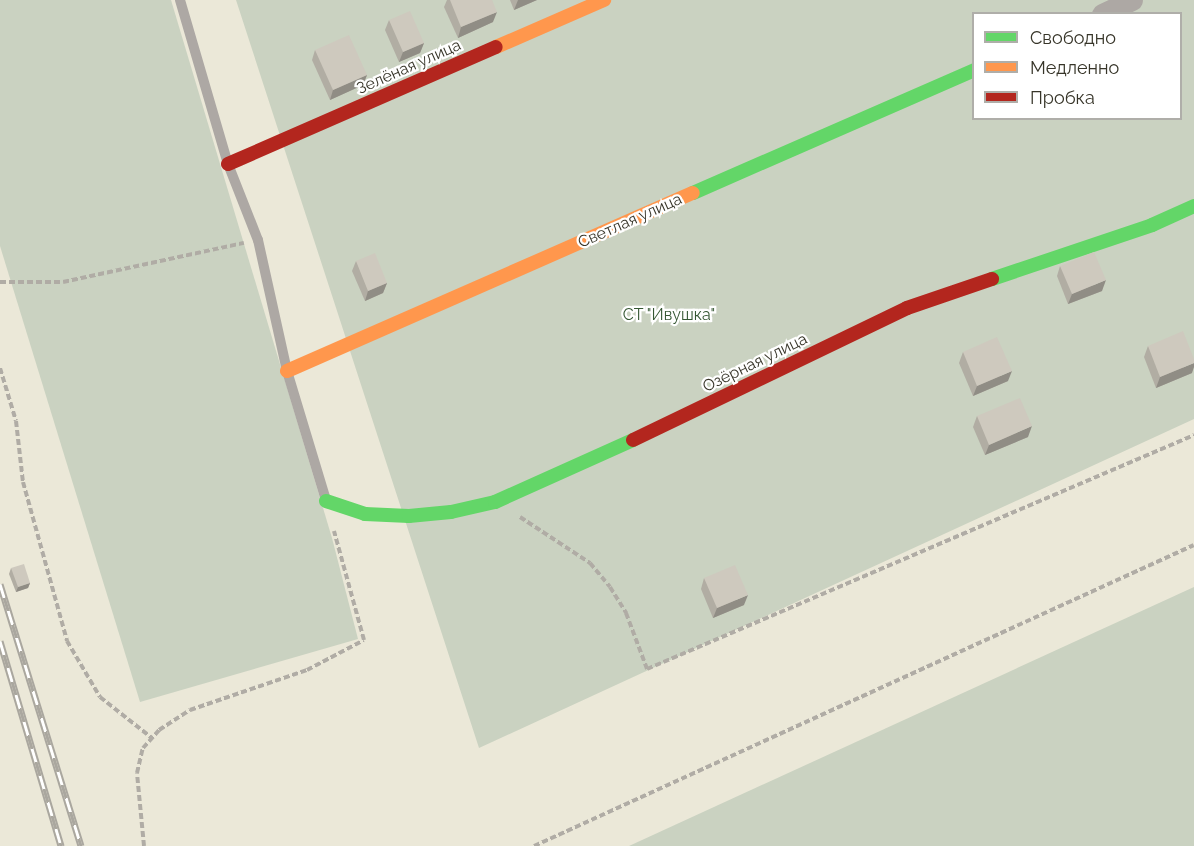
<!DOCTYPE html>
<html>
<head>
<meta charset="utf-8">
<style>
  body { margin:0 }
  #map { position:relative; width:1194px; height:846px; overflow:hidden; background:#ebe8d8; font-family:Raleway,sans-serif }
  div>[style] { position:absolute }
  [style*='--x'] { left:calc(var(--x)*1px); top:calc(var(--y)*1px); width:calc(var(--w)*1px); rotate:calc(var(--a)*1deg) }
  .green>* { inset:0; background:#cad2c1 }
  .path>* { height:4px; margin-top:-2px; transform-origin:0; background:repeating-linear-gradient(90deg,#b0aca5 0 6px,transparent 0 9px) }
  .lane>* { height:10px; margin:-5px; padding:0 5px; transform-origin:5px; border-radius:5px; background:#ada8a4 }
  .street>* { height:21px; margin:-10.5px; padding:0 10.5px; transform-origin:10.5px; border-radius:10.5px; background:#ada8a4 }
  .fast>* { height:14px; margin:-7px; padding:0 7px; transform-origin:7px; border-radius:7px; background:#63d668 }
  .slow>* { height:14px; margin:-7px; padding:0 7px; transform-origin:7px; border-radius:7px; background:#ff974d }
  .jam>* { height:14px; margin:-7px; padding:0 7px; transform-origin:7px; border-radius:7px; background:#b3261e }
  .rail>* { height:7px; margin-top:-3.5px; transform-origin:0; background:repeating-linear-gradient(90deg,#fff 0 14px,#aaa79f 0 28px); box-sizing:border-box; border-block:2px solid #aaa79f }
  .wall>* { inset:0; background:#b1ada3 }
  .shaded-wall>* { inset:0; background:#908d85 }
  .building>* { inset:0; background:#cec9be }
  span { translate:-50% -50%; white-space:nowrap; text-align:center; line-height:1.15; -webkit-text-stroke:4.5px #fff; paint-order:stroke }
  .street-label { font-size:16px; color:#373529 }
  .park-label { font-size:16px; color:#355733 }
  .legend { position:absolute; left:972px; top:12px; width:210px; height:108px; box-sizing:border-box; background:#fff; border:2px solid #afaea9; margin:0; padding:8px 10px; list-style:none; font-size:18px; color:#373529 }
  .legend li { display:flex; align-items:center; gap:12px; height:30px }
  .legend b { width:30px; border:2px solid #afaea9 }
</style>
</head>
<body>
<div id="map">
  <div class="green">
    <i style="clip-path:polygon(0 0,171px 0,332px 538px,358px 639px,140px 702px,0 246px)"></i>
    <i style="clip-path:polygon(evenodd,236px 0,1194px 0,1194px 419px,479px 748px,236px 0,974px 14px,1180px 14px,1180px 118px,974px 118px,974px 14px)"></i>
    <i style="clip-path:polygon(1194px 587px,1194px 846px,629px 846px)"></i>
  </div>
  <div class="path">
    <i style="--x:0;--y:282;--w:63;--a:0"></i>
    <i style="--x:63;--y:282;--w:185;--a:-12.2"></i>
    <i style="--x:0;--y:368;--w:55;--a:73.2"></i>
    <i style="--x:16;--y:421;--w:61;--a:83.5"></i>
    <i style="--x:23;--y:482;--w:165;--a:74.5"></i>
    <i style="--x:67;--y:641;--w:65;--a:59.5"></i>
    <i style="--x:100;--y:697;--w:66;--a:38.3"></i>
    <i style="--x:520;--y:517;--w:84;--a:33.3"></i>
    <i style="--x:590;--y:563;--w:31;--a:50"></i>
    <i style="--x:610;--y:587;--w:31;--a:58"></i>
    <i style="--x:626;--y:613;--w:60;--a:69.4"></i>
    <i style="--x:647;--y:669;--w:595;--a:-23.16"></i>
    <i style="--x:144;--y:846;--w:73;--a:-95.5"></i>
    <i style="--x:137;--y:773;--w:26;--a:-77"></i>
    <i style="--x:143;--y:748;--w:24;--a:-48"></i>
    <i style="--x:159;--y:730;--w:37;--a:-33"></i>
    <i style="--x:190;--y:710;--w:124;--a:-18.9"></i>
    <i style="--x:307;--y:670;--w:64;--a:-27.8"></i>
    <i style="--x:364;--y:640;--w:113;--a:-105.4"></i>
    <i style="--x:534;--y:846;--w:725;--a:-24.52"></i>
  </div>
  <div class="lane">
    <i style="--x:180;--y:0;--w:171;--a:73.7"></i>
    <i style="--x:228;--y:164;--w:82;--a:68.5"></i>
    <i style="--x:258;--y:240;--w:134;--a:77.5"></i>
    <i style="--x:287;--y:371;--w:135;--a:73.2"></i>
  </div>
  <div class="street">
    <i style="--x:1102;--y:14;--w:33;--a:-25"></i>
  </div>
  <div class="fast">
    <i style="--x:693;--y:193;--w:307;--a:-23.6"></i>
    <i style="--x:992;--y:279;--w:169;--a:-18.6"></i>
    <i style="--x:1152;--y:225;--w:46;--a:-24.3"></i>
    <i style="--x:326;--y:501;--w:41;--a:18.4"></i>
    <i style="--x:365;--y:514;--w:44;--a:2.6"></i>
    <i style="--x:409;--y:516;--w:42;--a:-5.4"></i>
    <i style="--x:451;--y:512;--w:45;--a:-12.8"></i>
    <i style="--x:495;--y:502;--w:151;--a:-24.2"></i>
  </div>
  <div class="slow">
    <i style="--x:496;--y:47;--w:118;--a:-23.5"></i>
    <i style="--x:287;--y:371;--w:443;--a:-23.7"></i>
  </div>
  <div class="jam">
    <i style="--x:228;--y:164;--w:292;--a:-23.6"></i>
    <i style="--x:633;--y:440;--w:304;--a:-25.7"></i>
    <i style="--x:907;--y:308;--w:90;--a:-18.8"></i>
  </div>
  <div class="rail">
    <i style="--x:0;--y:584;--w:274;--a:72.8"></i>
    <i style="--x:0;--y:641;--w:214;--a:73.4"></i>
  </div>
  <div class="wall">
    <i style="clip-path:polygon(447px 0,492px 0,493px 22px,458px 38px,444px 7px)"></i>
    <i style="clip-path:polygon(510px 0,537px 0,514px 10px)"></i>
    <i style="clip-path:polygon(389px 20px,424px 43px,420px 53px,399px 62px,385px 30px)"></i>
    <i style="clip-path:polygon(315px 50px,367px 75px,363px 85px,330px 100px,312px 60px)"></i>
    <i style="clip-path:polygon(356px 261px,387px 283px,383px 293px,365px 301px,352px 271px)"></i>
    <i style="clip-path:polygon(1060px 266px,1102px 291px,1068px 304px,1057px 276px)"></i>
    <i style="clip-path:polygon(1148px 346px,1192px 373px,1156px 388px,1144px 357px)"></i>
    <i style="clip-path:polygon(963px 352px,1008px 381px,973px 396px,959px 363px)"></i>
    <i style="clip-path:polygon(977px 416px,1028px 437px,985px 455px,973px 427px)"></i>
    <i style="clip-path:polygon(11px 568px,30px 583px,28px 588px,16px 592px,9px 574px)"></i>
    <i style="clip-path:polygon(704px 578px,744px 605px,713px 618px,701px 589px)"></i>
  </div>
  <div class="shaded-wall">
    <i style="clip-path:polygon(518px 0,537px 0,514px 10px)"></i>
    <i style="clip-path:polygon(497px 12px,493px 22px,458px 38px,461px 27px)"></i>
    <i style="clip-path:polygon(424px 43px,420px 53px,399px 62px,403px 52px)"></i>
    <i style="clip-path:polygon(367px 75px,363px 85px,330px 100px,333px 90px)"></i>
    <i style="clip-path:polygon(1106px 280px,1102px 291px,1068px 304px,1072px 294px)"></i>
    <i style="clip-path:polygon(387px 283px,383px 293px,365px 301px,368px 291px)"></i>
    <i style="clip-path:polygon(1194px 363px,1194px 367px,1192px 373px,1156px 388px,1160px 377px)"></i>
    <i style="clip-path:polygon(1012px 371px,1008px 381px,973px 396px,977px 386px)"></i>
    <i style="clip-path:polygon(1032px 426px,1028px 437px,985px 455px,989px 445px)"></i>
    <i style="clip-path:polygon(30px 583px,28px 588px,16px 592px,18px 587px)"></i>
    <i style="clip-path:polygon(748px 595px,744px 605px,713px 618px,717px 608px)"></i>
  </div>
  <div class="building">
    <i style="clip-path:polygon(450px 0,492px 0,497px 12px,461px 27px)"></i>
    <i style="clip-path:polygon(410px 11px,424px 43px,403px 52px,389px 20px)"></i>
    <i style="clip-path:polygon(349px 35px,367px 75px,333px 90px,315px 50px)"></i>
    <i style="clip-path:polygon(1094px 252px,1106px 280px,1072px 294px,1060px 266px)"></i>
    <i style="clip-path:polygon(375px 253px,387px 283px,368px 291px,356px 261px)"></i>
    <i style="clip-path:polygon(1183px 331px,1194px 359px,1194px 363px,1160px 377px,1148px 346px)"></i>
    <i style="clip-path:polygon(997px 337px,1012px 371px,977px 386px,963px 352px)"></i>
    <i style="clip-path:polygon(1020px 398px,1032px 426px,989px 445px,977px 416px)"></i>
    <i style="clip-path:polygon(24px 564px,30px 583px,18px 587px,11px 568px)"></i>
    <i style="clip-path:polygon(735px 565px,748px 595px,717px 608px,704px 578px)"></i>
  </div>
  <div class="street-label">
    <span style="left:409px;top:67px;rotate:-24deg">Зелёная улица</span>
    <span style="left:630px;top:221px;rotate:-24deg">Светлая улица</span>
    <span style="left:755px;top:363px;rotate:-26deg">Озёрная улица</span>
  </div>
  <div class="park-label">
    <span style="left:669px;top:315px">СТ "Ивушка"</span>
  </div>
  <ul class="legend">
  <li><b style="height:8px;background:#63d668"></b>Свободно</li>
  <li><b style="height:8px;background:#ff974d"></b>Медленно</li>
  <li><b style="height:8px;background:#b3261e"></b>Пробка</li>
  </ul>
</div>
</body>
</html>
